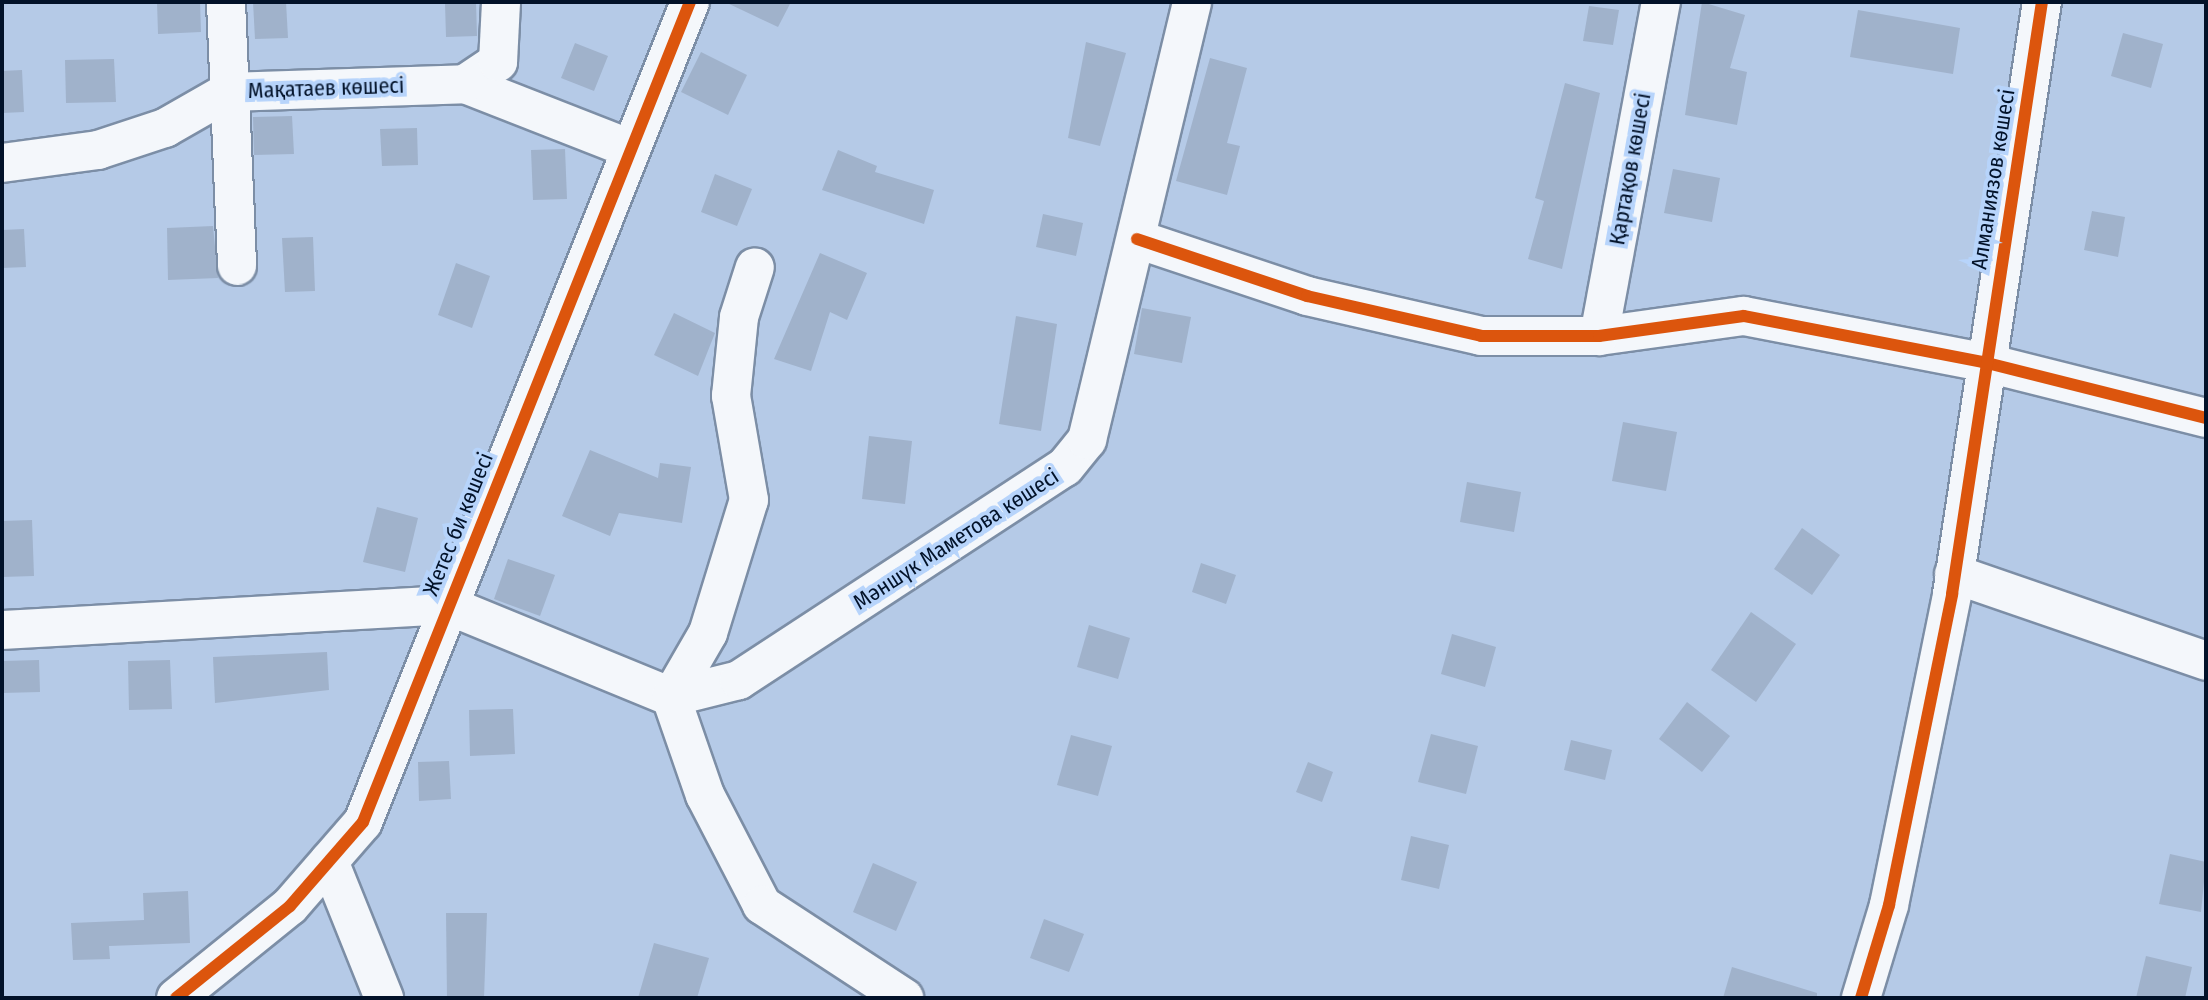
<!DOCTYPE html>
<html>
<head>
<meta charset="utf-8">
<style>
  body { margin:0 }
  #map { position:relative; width:2208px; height:1000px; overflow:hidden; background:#b5cae7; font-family:"Fira Sans Condensed",sans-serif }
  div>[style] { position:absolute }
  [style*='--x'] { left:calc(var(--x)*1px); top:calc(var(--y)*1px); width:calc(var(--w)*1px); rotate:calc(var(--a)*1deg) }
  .building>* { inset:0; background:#a0b2cb }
  .roads { filter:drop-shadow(2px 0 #7c8ea6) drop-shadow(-2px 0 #7c8ea6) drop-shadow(0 2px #7c8ea6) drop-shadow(0 -2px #7c8ea6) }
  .minor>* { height:38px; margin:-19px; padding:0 19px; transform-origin:19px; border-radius:19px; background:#f4f7fb }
  .cycleway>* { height:12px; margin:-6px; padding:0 6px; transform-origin:6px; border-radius:6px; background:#dc550d }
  span { translate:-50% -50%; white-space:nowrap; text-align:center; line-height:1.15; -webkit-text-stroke:8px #b7d4fb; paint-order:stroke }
  .street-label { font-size:22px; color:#021229 }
  .frame { position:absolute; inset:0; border:4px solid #021229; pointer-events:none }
</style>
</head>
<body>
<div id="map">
  <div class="building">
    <i style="clip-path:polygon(157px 2px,200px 2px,201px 32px,158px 34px)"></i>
    <i style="clip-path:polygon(253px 2px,286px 2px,288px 38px,255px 39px)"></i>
    <i style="clip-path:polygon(476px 2px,477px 36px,446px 37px,445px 3px)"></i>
    <i style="clip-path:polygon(725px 2px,791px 2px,778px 27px)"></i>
    <i style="clip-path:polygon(1702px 2px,1745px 15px,1730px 68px,1747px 72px,1737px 125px,1685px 115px)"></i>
    <i style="clip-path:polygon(1589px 6px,1619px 10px,1613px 45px,1583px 41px)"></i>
    <i style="clip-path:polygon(1858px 10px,1960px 28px,1953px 74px,1850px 57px)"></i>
    <i style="clip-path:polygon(2123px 33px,2163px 44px,2151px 88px,2111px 76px)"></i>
    <i style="clip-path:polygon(1086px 42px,1126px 53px,1100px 146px,1068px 138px)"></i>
    <i style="clip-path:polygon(575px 43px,608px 56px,594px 91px,561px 78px)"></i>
    <i style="clip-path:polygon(701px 52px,747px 75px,728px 115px,681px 92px)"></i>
    <i style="clip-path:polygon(1210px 58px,1247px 68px,1227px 143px,1240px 146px,1227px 195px,1176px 181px)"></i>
    <i style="clip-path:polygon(114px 59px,116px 102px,66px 103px,65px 60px)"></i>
    <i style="clip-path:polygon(22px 70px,24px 112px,2px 113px,2px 71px)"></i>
    <i style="clip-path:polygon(1565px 83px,1600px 93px,1562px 269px,1528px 259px,1544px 201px,1535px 198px)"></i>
    <i style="clip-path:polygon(292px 116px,294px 154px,254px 155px,253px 117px)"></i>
    <i style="clip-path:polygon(417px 128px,418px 165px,382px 166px,380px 129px)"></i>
    <i style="clip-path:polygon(565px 149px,567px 199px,533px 200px,531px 150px)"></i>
    <i style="clip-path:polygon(838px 150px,877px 166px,875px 172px,934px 190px,924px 224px,822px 190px)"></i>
    <i style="clip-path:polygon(1673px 169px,1720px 178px,1712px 222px,1664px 213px)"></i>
    <i style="clip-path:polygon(715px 174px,752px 189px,737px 226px,701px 212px)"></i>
    <i style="clip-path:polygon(2092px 211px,2125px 217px,2118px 257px,2084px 250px)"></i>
    <i style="clip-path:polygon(1043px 214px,1083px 223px,1076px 256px,1036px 247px)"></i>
    <i style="clip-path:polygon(213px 226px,218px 278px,168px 280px,167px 228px)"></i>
    <i style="clip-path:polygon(24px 229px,26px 267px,2px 268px,2px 230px)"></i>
    <i style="clip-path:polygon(313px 237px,315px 291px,285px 292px,282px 238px)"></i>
    <i style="clip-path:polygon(820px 253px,867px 273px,847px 320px,830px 312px,811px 371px,774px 359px)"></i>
    <i style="clip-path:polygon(456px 263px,490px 276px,472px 328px,438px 315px)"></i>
    <i style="clip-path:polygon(1142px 308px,1191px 317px,1182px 363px,1134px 354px)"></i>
    <i style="clip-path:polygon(674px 313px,715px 333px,698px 376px,654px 355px)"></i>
    <i style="clip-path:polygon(1016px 316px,1057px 324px,1041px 431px,999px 424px)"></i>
    <i style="clip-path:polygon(1623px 422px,1677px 432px,1666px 491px,1612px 481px)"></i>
    <i style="clip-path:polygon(869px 436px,912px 441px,905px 504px,862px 499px)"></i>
    <i style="clip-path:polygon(590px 450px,658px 478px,660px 463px,691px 467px,682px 523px,619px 513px,610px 536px,562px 516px)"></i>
    <i style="clip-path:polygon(1467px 482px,1521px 492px,1514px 532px,1460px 522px)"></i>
    <i style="clip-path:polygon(377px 507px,418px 518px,405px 572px,363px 562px)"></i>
    <i style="clip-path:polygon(32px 520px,34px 576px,2px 577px,2px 521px)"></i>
    <i style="clip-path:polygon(1802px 528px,1840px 555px,1812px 595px,1774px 569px)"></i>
    <i style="clip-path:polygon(508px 559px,555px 575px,540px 616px,494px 599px)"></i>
    <i style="clip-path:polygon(1201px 563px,1236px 575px,1226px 604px,1192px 592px)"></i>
    <i style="clip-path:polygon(1751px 612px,1796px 644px,1756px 702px,1711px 670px)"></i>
    <i style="clip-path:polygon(1089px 625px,1130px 638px,1118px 679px,1077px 667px)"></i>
    <i style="clip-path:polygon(1452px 634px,1496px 647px,1485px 687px,1441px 674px)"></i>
    <i style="clip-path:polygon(327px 652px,329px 690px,215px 703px,213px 657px)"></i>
    <i style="clip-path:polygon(39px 660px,40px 692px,2px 693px,2px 661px)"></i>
    <i style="clip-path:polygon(170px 660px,172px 709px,129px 710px,128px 661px)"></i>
    <i style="clip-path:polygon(1687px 702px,1730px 736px,1702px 772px,1659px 739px)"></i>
    <i style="clip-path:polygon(513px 709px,515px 754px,470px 756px,469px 710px)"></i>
    <i style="clip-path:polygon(1431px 734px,1478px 746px,1466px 794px,1418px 782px)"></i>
    <i style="clip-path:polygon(1071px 735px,1112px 746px,1098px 796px,1057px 785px)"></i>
    <i style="clip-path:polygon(1571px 740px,1612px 750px,1605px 780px,1564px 770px)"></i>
    <i style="clip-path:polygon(449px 761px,451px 799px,419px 801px,418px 762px)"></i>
    <i style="clip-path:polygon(1308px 762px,1333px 772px,1322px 802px,1296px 792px)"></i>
    <i style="clip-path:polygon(1411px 836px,1449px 845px,1439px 889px,1401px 880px)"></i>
    <i style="clip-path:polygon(2170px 854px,2206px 862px,2201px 912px,2159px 904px)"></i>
    <i style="clip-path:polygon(873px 863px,917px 882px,896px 931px,853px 912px)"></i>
    <i style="clip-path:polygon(188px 891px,190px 943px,109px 946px,110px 959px,73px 960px,71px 923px,144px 920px,143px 893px)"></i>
    <i style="clip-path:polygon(446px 913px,487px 913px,484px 998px,447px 998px)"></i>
    <i style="clip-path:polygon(1044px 919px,1084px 934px,1069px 972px,1030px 958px)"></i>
    <i style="clip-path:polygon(654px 943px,709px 958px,697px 998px,638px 998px)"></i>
    <i style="clip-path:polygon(2146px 956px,2192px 967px,2185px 998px,2136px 998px)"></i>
    <i style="clip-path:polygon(1732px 967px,1817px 993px,1817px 998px,1723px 998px)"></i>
  </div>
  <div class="roads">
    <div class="minor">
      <i style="--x:226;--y:2;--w:264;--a:87.6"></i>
      <i style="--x:465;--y:84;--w:178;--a:21.4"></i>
      <i style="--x:2;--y:163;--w:97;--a:-7.7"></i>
      <i style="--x:98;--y:150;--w:71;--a:-18.2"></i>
      <i style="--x:165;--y:128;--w:73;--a:-29.7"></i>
      <i style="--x:228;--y:92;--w:237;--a:-1.9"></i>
      <i style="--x:465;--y:84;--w:40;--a:-34"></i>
      <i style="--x:498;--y:62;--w:60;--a:-87.1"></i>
      <i style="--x:1137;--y:239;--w:179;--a:18.5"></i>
      <i style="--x:1307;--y:296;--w:179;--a:12.9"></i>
      <i style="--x:1481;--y:336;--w:118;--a:0"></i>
      <i style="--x:1599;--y:336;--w:146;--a:-7.9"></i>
      <i style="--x:1744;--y:316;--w:243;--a:10.9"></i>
      <i style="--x:1983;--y:362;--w:230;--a:14.1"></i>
      <i style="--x:1599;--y:336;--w:340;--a:-79.5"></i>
      <i style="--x:1954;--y:574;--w:267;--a:19"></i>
      <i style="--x:2;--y:630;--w:446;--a:-3.2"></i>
      <i style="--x:447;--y:605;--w:242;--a:22.3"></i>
      <i style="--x:671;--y:697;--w:70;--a:-14"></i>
      <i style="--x:739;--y:680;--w:389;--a:-33.2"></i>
      <i style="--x:1065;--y:467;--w:35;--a:-51"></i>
      <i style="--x:1087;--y:440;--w:450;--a:-76.5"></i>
      <i style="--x:671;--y:697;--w:74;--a:-60"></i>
      <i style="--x:708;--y:633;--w:139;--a:-72.9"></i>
      <i style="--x:749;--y:500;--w:106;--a:-99.8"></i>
      <i style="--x:731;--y:396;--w:79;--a:-84.2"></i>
      <i style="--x:739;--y:317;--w:52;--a:-72.3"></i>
      <i style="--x:671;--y:697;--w:104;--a:70.9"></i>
      <i style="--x:705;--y:795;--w:124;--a:62.6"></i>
      <i style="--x:762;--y:905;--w:170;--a:33.2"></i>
      <i style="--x:329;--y:861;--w:148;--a:68.1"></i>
      <i style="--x:176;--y:998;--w:146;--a:-38.9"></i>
      <i style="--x:290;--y:906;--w:111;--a:-49"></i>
      <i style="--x:363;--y:822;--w:883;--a:-68.26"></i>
      <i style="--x:1861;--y:998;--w:97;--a:-73.2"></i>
      <i style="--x:1889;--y:905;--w:317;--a:-78.5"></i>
      <i style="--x:1952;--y:594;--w:599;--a:-81.36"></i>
    </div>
  </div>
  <div class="cycleway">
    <i style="--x:1137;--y:239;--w:179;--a:18.5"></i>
    <i style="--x:1307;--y:296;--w:179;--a:12.9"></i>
    <i style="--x:1481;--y:336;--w:118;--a:0"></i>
    <i style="--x:1599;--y:336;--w:146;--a:-7.9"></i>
    <i style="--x:1744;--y:316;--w:243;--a:10.9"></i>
    <i style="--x:1983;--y:362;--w:230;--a:14.1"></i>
    <i style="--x:176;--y:998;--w:146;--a:-38.9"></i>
    <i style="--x:290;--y:906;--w:111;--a:-49"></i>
    <i style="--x:363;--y:822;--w:883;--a:-68.26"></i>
    <i style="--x:1861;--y:998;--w:97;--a:-73.2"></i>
    <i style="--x:1889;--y:905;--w:317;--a:-78.5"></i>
    <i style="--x:1952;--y:594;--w:599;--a:-81.36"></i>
  </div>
  <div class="street-label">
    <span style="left:326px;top:88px;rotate:-2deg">Мақатаев көшесі</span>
    <span style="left:1630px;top:169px;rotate:-80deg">Қартақов көшесі</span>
    <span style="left:1993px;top:179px;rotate:-81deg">Алманиязов көшесі</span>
    <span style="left:458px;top:524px;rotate:-68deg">Жетес би көшесі</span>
    <span style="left:956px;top:539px;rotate:-33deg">Мәншүк Маметова көшесі</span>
  </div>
  <div class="frame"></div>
</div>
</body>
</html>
